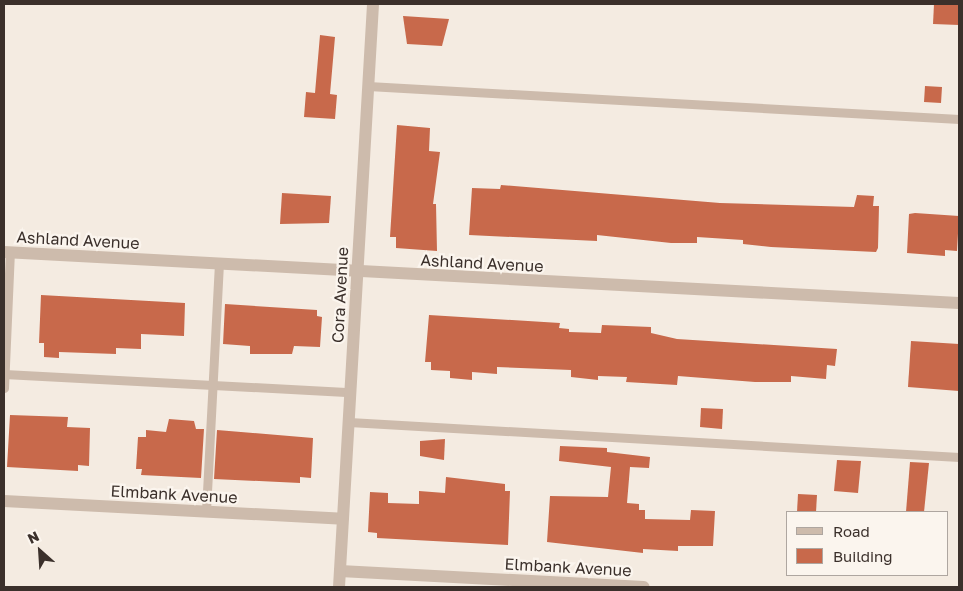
<!DOCTYPE html>
<html>
<head>
<meta charset="utf-8">
<style>
  body { margin:0 }
  #map { position:relative; width:963px; height:591px; overflow:hidden; background:#f4ebe1; font-family:"Golos Text",sans-serif }
  div>[style] { position:absolute }
  [style*='--x'] { left:calc(var(--x)*1px); top:calc(var(--y)*1px); width:calc(var(--w)*1px); rotate:calc(var(--a)*1deg) }
  .building>* { inset:0; background:#c8694b }
  .lane>* { height:9px; margin:-4.5px; padding:0 4.5px; transform-origin:4.5px; border-radius:4.5px; background:#cdbbac }
  .street>* { height:12px; margin:-6px; padding:0 6px; transform-origin:6px; border-radius:6px; background:#cdbbac }
  span { translate:-50% -50%; white-space:nowrap; text-align:center; line-height:1.15; -webkit-text-stroke:4.5px #fbf5ee; paint-order:stroke }
  .street-label { font-size:16px; color:#3b302b }
  .frame { position:absolute; inset:0; border:5px solid #3b302b; pointer-events:none }
  .legend { position:absolute; left:786px; top:511px; width:162px; height:65px; box-sizing:border-box; background:#fbf5ee; border:1px solid #aea6a0; margin:0; padding:6px 9px; list-style:none; font-size:15px; color:#3b302b }
  .legend li { display:flex; align-items:center; gap:10px; height:25px }
  .legend b { width:25px; border:1px solid #aea6a0 }
  .north { position:absolute; left:15px; top:526px; width:50px; height:50px; -webkit-text-stroke:4px #fbf5ee; paint-order:stroke; rotate:334deg; font-size:14px; font-weight:700; line-height:20px; text-align:center; color:#3b302b }
  .north::after { content:''; display:block; margin:auto; width:18px; height:22px; background:#3b302b; clip-path:polygon(50% 0,100% 100%,50% 72%,0 100%) }
</style>
</head>
<body>
<div id="map">
  <div class="building">
    <i style="clip-path:polygon(934px 4px,959px 4px,959px 25px,933px 24px)"></i>
    <i style="clip-path:polygon(403px 16px,449px 19px,442px 46px,407px 44px)"></i>
    <i style="clip-path:polygon(320px 35px,335px 37px,330px 94px,337px 95px,335px 119px,304px 117px,306px 92px,315px 93px)"></i>
    <i style="clip-path:polygon(925px 86px,942px 87px,941px 103px,924px 102px)"></i>
    <i style="clip-path:polygon(397px 125px,430px 128px,429px 151px,440px 152px,433px 204px,436px 204px,437px 251px,396px 248px,396px 237px,390px 237px)"></i>
    <i style="clip-path:polygon(501px 185px,720px 203px,854px 207px,857px 195px,874px 196px,873px 206px,879px 206px,878px 248px,876px 252px,771px 247px,743px 244px,743px 240px,697px 237px,697px 243px,671px 243px,597px 235px,597px 241px,469px 235px,472px 188px,500px 189px)"></i>
    <i style="clip-path:polygon(282px 193px,331px 196px,329px 223px,280px 224px)"></i>
    <i style="clip-path:polygon(915px 213px,959px 216px,957px 251px,945px 250px,945px 256px,907px 253px,909px 214px)"></i>
    <i style="clip-path:polygon(41px 295px,185px 303px,184px 336px,141px 334px,141px 349px,116px 348px,116px 354px,59px 352px,59px 358px,44px 357px,44px 343px,39px 343px)"></i>
    <i style="clip-path:polygon(225px 304px,317px 310px,317px 316px,322px 317px,320px 347px,294px 346px,292px 354px,250px 354px,250px 346px,223px 344px)"></i>
    <i style="clip-path:polygon(429px 315px,560px 323px,559px 328px,569px 329px,569px 332px,601px 333px,602px 325px,651px 327px,651px 333px,677px 339px,837px 349px,835px 366px,827px 365px,826px 379px,791px 376px,791px 382px,755px 382px,678px 376px,677px 385px,626px 382px,627px 377px,598px 376px,598px 380px,571px 377px,571px 370px,497px 367px,497px 374px,472px 372px,472px 380px,450px 378px,450px 371px,431px 370px,431px 362px,425px 362px)"></i>
    <i style="clip-path:polygon(911px 341px,959px 344px,959px 391px,908px 387px)"></i>
    <i style="clip-path:polygon(701px 408px,723px 409px,722px 429px,700px 427px)"></i>
    <i style="clip-path:polygon(10px 415px,68px 417px,67px 427px,90px 428px,89px 466px,78px 465px,78px 471px,7px 467px)"></i>
    <i style="clip-path:polygon(169px 419px,194px 421px,196px 429px,204px 429px,201px 478px,141px 475px,142px 469px,136px 469px,138px 437px,146px 437px,146px 430px,166px 432px)"></i>
    <i style="clip-path:polygon(217px 430px,313px 438px,311px 478px,300px 477px,300px 483px,214px 479px)"></i>
    <i style="clip-path:polygon(445px 439px,444px 460px,420px 456px,420px 441px)"></i>
    <i style="clip-path:polygon(560px 446px,607px 448px,607px 452px,650px 457px,649px 468px,630px 467px,627px 503px,639px 504px,639px 510px,645px 510px,645px 519px,690px 520px,691px 510px,715px 511px,713px 546px,678px 546px,678px 551px,643px 549px,643px 553px,547px 542px,550px 496px,608px 497px,611px 467px,559px 461px)"></i>
    <i style="clip-path:polygon(837px 460px,861px 461px,858px 493px,834px 491px)"></i>
    <i style="clip-path:polygon(910px 462px,929px 463px,924px 512px,906px 512px)"></i>
    <i style="clip-path:polygon(446px 477px,505px 484px,505px 491px,510px 491px,508px 545px,377px 538px,377px 533px,368px 532px,370px 492px,388px 493px,388px 503px,419px 504px,419px 491px,445px 493px)"></i>
    <i style="clip-path:polygon(798px 494px,817px 495px,816px 512px,797px 512px)"></i>
  </div>
  <div class="lane">
    <i style="--x:368;--y:86;--w:592;--a:3.2"></i>
    <i style="--x:4;--y:374;--w:347;--a:3"></i>
    <i style="--x:4;--y:388;--w:135;--a:-87.5"></i>
    <i style="--x:349;--y:422;--w:611;--a:3.28"></i>
    <i style="--x:206;--y:511;--w:246;--a:-87"></i>
  </div>
  <div class="street">
    <i style="--x:4;--y:252;--w:956;--a:3.06"></i>
    <i style="--x:4;--y:501;--w:339;--a:3"></i>
    <i style="--x:340;--y:571;--w:304;--a:3"></i>
    <i style="--x:339;--y:587;--w:584;--a:-86.66"></i>
  </div>
  <div class="street-label">
    <span style="left:78px;top:240px;rotate:3deg">Ashland Avenue</span>
    <span style="left:482px;top:263px;rotate:3deg">Ashland Avenue</span>
    <span style="left:340px;top:295px;rotate:-87deg">Cora Avenue</span>
    <span style="left:174px;top:494px;rotate:3deg">Elmbank Avenue</span>
    <span style="left:568px;top:567px;rotate:3deg">Elmbank Avenue</span>
  </div>
  <div class="frame"></div>
  <ul class="legend">
  <li><b style="height:6px;background:#cdbbac"></b>Road</li>
  <li><b style="height:14px;background:#c8694b"></b>Building</li>
  </ul>
  <div class="north">N</div>
</div>
</body>
</html>
